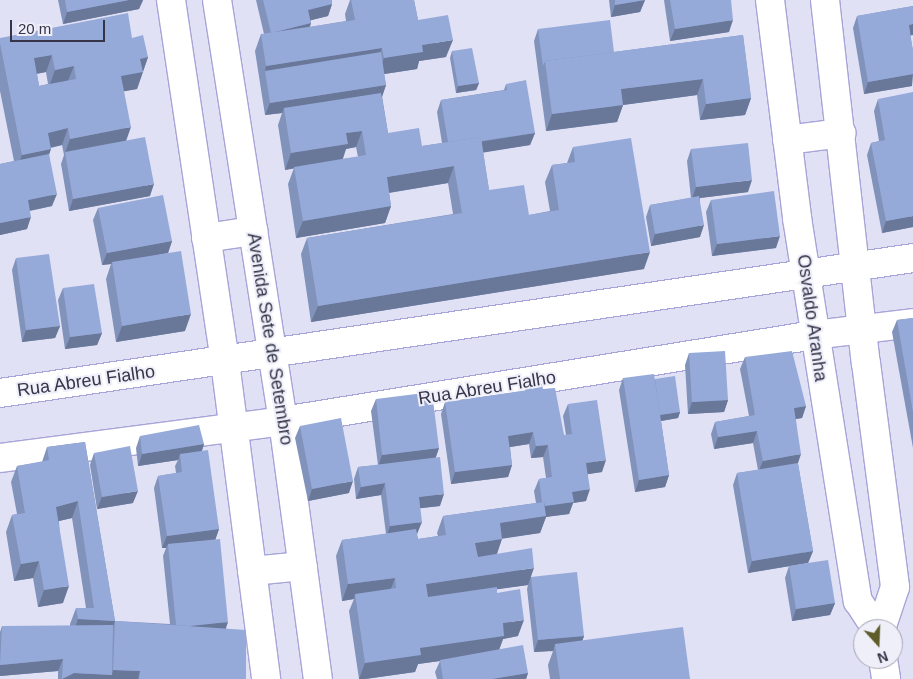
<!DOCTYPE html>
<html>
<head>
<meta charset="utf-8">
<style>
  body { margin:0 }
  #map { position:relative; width:913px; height:679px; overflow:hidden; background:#e1e1f6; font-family:Arial,sans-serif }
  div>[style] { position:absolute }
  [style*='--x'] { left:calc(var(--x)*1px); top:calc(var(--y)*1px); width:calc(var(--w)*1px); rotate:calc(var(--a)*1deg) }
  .roads { filter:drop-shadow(1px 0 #a7a4d7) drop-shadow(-1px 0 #a7a4d7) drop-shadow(0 1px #a7a4d7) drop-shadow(0 -1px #a7a4d7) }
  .minor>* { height:28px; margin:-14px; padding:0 14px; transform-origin:14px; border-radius:14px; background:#fff }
  .wall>* { inset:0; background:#8192bb }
  .shaded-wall>* { inset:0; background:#697799 }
  .building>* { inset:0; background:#96aada }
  span { translate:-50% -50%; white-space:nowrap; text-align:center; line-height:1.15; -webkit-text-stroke:4px #efeffa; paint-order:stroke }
  .street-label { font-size:18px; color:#353448 }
  .north { position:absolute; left:853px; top:619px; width:50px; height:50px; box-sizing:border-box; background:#efeffa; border:1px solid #a5a4b3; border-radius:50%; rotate:160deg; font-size:14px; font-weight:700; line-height:20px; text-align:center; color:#353448 }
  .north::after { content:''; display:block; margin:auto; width:18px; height:22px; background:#5e5c29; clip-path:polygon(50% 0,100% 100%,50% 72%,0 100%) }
  .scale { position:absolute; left:10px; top:20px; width:95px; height:22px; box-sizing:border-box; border:2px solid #353448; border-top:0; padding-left:6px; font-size:15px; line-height:18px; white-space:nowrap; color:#353448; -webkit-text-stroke:4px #efeffa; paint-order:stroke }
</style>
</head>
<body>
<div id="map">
  <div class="roads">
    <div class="minor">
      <i style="--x:171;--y:0;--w:366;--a:81.5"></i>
      <i style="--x:225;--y:362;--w:320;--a:82.6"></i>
      <i style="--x:217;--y:0;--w:426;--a:81.1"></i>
      <i style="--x:283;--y:421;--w:260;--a:82.3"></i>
      <i style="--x:770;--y:0;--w:220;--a:82.9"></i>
      <i style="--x:797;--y:218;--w:388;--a:81"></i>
      <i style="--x:858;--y:601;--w:33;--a:57"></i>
      <i style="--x:825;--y:0;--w:365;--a:83.6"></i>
      <i style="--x:866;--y:363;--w:226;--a:82.6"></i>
      <i style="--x:895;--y:587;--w:44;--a:108.4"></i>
      <i style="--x:787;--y:140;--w:55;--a:-7.3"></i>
      <i style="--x:206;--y:238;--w:48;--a:-8.5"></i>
      <i style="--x:0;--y:393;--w:923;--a:-8.41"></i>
      <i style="--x:0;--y:458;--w:285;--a:-7.4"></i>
      <i style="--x:283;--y:421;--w:538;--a:-9.2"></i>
      <i style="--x:814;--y:335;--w:100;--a:-6.9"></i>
      <i style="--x:252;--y:571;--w:51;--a:-5.6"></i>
      <i style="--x:883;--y:659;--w:20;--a:81"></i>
    </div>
  </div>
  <div class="wall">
    <i style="clip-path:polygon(58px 0,143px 0,139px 9px,63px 24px)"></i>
    <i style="clip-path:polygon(evenodd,256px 0,332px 0,332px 4px,328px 16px,311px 20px,310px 27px,346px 21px,345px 14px,350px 0,414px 0,418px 20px,446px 57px,419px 61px,417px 69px,384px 74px,386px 85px,382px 96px,388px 133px,422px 146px,442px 143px,437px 112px,441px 100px,504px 90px,506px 84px,535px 133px,530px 145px,483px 152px,489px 190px,529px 215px,550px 211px,545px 182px,552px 165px,567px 163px,573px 147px,644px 269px,311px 322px,301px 254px,307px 238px,453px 214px,448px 183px,389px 193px,391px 206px,385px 223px,296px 238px,288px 184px,294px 168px,285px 170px,278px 125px,282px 113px,265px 115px,255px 51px,261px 34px,264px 34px,256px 0,356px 147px,358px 157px,343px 159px,346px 149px,356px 147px)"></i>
    <i style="clip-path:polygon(609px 0,645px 0,640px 12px,611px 17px)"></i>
    <i style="clip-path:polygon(664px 0,731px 0,729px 32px,670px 41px)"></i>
    <i style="clip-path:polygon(913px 6px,913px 35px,910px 35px,913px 51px,912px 86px,864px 94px,853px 28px,857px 16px)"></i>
    <i style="clip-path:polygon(538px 29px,614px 52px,743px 35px,751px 98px,745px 115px,700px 120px,697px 95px,623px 105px,617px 122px,546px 131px,534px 41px)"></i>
    <i style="clip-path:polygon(evenodd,0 38px,132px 38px,148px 57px,137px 89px,124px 91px,126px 141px,150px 196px,69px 211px,61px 164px,64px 155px,62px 145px,51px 148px,49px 154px,52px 206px,30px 211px,27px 229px,0 235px,0 164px,14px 161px,0 91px,0 38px,46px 72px,48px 84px,39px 86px,37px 74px,46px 72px)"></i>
    <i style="clip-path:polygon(452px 51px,479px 83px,476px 90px,456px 93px,450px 58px)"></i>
    <i style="clip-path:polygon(878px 99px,913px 227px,882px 233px,867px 155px,871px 143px,879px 141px,874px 111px)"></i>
    <i style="clip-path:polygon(691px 149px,748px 192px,700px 198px,700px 237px,651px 246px,646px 217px,650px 205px,691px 198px,687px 161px)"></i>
    <i style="clip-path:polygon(711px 200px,776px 248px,712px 256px,706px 212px)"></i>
    <i style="clip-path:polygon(98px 208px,172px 241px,168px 253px,155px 255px,185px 331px,116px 342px,106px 279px,111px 264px,102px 265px,93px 220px)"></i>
    <i style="clip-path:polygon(16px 258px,60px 326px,55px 338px,22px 342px,12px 270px)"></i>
    <i style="clip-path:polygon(63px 288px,102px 333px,97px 345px,65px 349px,58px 300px)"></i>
    <i style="clip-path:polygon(913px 318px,913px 448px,892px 332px,897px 320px)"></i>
    <i style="clip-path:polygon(689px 353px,728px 400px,724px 412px,688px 414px,685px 365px)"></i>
    <i style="clip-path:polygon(745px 357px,806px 406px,802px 418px,796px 419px,798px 464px,813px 551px,808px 563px,748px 573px,733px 485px,737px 473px,758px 470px,753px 443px,714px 449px,711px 434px,715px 422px,749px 416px,740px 369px)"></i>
    <i style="clip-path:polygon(623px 378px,655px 379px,680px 412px,678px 418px,661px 421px,669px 475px,665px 487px,635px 492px,619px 390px)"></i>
    <i style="clip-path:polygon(527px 384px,543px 389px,564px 435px,566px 435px,563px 416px,568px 404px,602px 472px,588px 474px,586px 501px,573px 503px,569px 514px,546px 517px,540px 533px,502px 538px,497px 554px,531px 577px,584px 636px,582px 641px,690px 679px,550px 679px,548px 665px,553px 651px,534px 652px,527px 589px,528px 585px,497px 589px,497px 593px,518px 636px,503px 639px,499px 650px,528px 673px,526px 679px,437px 679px,435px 672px,440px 661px,418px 664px,415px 672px,365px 679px,359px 679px,349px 611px,354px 599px,342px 601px,336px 556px,342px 540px,386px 534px,381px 495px,356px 499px,354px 479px,358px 467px,378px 465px,371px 411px,376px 399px,439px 448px,435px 458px,440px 506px,420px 508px,417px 535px,418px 539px,438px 536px,437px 533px,443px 516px,536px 503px,534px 491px,539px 479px,546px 478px,543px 457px,531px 458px,529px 444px,510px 447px,512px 465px,508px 477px,451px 484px,441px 414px,445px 402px,525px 391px)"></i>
    <i style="clip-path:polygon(300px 426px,349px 493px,308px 501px,295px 438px)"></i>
    <i style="clip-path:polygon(140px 436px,204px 444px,202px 451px,219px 529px,215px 539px,226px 628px,246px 679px,58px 679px,58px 671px,0 676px,0 632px,2px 626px,70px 626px,70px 624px,76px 608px,86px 608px,72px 518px,59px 521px,63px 603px,38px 607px,33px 578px,14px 581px,6px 532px,12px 515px,17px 514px,11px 482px,17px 466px,42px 462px,47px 447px,85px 442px,115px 621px,170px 624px,163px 556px,166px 548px,162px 548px,154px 488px,158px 476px,176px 473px,175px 466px,178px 460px,138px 466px,136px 448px)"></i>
    <i style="clip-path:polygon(94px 453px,133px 503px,97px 509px,90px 465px)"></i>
    <i style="clip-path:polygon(789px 566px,835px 603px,830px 615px,792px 621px,785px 578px)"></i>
  </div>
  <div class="shaded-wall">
    <i style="clip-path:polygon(129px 0,143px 0,139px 9px,63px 24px,67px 12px)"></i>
    <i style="clip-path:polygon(645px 0,640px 12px,611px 17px,615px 5px)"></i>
    <i style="clip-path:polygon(332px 4px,328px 16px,304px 22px,308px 10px)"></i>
    <i style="clip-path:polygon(733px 20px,729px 32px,670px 41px,675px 29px)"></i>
    <i style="clip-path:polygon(311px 23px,307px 35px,271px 33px)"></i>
    <i style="clip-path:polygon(913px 24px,913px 35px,904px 37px,909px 25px)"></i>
    <i style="clip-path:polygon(453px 40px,446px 57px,419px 61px,417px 69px,378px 75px,384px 58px,422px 45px)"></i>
    <i style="clip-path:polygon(382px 48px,376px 64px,265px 71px,266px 66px)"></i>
    <i style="clip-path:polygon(52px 55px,46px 72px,28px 75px,34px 58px)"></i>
    <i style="clip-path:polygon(148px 57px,137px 89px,115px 93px,121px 76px,140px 59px)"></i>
    <i style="clip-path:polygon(74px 66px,67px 83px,49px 87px,55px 70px)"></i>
    <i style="clip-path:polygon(913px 74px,912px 86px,864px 94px,868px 82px)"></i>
    <i style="clip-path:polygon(703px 79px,697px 95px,615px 106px,621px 89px)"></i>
    <i style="clip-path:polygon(479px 83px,476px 90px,456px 93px,458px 86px)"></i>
    <i style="clip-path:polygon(386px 85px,382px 97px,284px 108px,282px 113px,265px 115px,270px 103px)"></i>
    <i style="clip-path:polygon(751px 98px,745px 115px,700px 120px,706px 104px)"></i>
    <i style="clip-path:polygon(623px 105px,617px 122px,546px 131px,552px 114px)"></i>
    <i style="clip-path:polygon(131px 127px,125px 144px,65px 153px,70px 139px)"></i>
    <i style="clip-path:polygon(68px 128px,62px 145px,42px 149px,48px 133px)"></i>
    <i style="clip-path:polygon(362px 131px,356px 147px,346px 149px,342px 160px,285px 170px,291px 153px,346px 133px)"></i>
    <i style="clip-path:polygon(535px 133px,530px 145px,444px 159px,449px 147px)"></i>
    <i style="clip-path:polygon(51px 149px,45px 166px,16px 172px,22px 155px)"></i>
    <i style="clip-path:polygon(454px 166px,448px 183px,381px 194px,387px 177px)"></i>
    <i style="clip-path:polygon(752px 180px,748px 192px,692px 199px,696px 187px)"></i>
    <i style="clip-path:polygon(154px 184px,150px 196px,69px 211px,73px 199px)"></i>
    <i style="clip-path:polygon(57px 194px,52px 206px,23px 212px,28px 200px)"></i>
    <i style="clip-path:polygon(391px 206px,385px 223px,296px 238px,303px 221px)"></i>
    <i style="clip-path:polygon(913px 216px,913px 227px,882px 233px,886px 221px)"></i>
    <i style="clip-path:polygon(31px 217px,27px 229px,0 235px,0 223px)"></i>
    <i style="clip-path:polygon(704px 225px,700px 237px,651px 246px,655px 234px)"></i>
    <i style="clip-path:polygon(780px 236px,776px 248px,712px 256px,717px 244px)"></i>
    <i style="clip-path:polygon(172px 241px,168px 253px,112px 264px,112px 262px,111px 264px,102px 265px,107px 253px)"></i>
    <i style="clip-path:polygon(650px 252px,644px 269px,311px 322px,318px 306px)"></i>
    <i style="clip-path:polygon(191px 314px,185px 331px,116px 342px,122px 326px)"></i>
    <i style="clip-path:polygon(60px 326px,55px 338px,22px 342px,26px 330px)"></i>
    <i style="clip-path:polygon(102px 333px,97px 345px,65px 349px,70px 337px)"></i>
    <i style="clip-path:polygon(728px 400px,724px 412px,688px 414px,692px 402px)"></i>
    <i style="clip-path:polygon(806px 406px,802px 418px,789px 420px,794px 408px)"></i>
    <i style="clip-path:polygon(680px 412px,678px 418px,655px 422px,657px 415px)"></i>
    <i style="clip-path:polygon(757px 431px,753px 443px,714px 449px,718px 437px)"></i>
    <i style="clip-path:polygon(533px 432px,529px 444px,504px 448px,508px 436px)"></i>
    <i style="clip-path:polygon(204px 444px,200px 456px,180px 454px,178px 460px,138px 466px,142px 454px)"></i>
    <i style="clip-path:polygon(548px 445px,543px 457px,531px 458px,536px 446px)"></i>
    <i style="clip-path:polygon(439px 448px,435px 460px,378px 467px,382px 455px)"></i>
    <i style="clip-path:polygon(801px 454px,797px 466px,758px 473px,763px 461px)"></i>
    <i style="clip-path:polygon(606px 460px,602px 472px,582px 475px,586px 463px)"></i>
    <i style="clip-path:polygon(512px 465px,508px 477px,451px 484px,455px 472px)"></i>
    <i style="clip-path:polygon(669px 475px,665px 487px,635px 492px,639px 480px)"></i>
    <i style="clip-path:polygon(353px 481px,349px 493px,308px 501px,312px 489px)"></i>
    <i style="clip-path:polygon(385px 483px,381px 495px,356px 499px,361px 487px)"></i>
    <i style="clip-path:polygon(590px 489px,586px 501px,573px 503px,569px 514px,546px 517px,540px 533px,494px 540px,500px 523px,543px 506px,572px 492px)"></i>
    <i style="clip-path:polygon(138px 491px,133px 503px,97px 509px,102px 497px)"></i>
    <i style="clip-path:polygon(444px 494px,440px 506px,414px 509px,419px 497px)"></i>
    <i style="clip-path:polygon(78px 501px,72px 518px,50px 523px,56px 507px)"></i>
    <i style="clip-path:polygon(422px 522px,417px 534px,386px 538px,390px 526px)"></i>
    <i style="clip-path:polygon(219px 529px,215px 541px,168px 544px,166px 548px,162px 548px,167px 536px)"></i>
    <i style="clip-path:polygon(502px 539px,496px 556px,469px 560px,475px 543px)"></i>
    <i style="clip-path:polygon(813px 551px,808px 563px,748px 573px,752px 561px)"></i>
    <i style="clip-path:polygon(39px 561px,33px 578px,14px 581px,21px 564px)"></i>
    <i style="clip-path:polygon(534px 568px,528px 585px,420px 600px,426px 584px)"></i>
    <i style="clip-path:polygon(395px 578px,389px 594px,355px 594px,354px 599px,342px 601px,348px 584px)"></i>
    <i style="clip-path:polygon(69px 586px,63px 603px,38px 607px,44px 590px)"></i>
    <i style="clip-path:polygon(835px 603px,830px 615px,792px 621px,796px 609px)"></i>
    <i style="clip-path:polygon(78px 619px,115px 621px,109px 637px,72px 636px)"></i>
    <i style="clip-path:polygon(524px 620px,518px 636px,503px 639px,498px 653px,418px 664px,415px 672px,365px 679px,359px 679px,365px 663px,503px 623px)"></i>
    <i style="clip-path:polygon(228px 622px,224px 634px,176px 627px)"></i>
    <i style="clip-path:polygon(584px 636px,580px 648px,555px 644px,553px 651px,534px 652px,538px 640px)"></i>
    <i style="clip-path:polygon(63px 659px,58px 671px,0 676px,0 665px)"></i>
    <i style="clip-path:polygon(113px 670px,140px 671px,138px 679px,62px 679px,74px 673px,112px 675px)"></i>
    <i style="clip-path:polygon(528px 673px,526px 679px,492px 679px)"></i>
  </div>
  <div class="building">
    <i style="clip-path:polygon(65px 0,129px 0,67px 12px)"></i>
    <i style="clip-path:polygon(263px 0,332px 0,332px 4px,308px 10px,311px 23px,271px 33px)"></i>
    <i style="clip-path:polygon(351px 0,414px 0,418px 20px,448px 15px,453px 40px,422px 45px,423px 52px,384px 58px,382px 48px,266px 66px,261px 34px,355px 20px)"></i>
    <i style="clip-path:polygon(615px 0,645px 0,615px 5px)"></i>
    <i style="clip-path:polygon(670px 0,731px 0,733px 20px,675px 29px)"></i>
    <i style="clip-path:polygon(913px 6px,913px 24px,909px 25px,913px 51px,913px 74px,868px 82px,857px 16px)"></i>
    <i style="clip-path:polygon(evenodd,128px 13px,132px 38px,143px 35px,148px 57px,140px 59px,143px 72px,121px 76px,131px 127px,70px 139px,68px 128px,48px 133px,51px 149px,22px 155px,0 43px,0 38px,128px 13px,52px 55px,55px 70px,74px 66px,76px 79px,39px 86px,34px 58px,52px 55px)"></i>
    <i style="clip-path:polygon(610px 20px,614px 52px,545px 61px,543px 66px,538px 29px)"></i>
    <i style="clip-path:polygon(743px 35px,751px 98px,706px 104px,703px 79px,621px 89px,623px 105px,552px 114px,545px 61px)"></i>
    <i style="clip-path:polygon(472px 48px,479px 83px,458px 86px,452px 51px)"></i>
    <i style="clip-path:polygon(381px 52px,386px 85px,270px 103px,265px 71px)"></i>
    <i style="clip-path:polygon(526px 80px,535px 133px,481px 141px,481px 137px,448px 142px,441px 100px,507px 90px,506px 84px)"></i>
    <i style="clip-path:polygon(913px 92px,913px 216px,886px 221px,871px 143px,885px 140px,878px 99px)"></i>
    <i style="clip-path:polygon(381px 93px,388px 133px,419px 128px,422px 146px,481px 137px,489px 190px,524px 185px,529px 215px,559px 210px,552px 165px,575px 162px,573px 147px,631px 138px,650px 252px,318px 306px,307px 238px,462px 213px,454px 166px,387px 177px,391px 206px,303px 221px,294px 167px,366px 155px,362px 131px,346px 133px,348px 144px,291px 153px,284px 108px)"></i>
    <i style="clip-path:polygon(145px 137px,154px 184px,73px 199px,65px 152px)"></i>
    <i style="clip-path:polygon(748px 143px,752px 180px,696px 187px,691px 149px)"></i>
    <i style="clip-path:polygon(49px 154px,57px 194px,28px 200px,31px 217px,0 223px,0 164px)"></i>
    <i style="clip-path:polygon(774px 191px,780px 236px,717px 244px,711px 200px)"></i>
    <i style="clip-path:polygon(163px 195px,172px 241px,107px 253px,98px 208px)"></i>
    <i style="clip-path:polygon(699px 196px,704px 225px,655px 234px,650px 205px)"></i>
    <i style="clip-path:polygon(181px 251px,191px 314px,122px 326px,112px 262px)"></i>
    <i style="clip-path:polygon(49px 254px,60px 326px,26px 330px,16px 258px)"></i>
    <i style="clip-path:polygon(94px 284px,102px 333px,70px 337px,63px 288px)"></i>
    <i style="clip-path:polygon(913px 318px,913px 412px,897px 320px)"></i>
    <i style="clip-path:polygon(725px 351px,728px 400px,692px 402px,689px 353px)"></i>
    <i style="clip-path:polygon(792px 351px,806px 406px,794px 408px,801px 454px,763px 461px,757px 431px,718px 437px,715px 422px,755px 415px,745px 357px)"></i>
    <i style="clip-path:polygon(654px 374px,669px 475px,639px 480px,623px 378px)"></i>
    <i style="clip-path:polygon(675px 376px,680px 412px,660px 415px,655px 379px)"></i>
    <i style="clip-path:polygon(527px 384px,542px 384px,543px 389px,555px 388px,564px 435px,572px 434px,568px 404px,597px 400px,606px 460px,586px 463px,590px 489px,572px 492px,574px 502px,545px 506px,544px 502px,542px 502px,539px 479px,552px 477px,548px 445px,536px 446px,533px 432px,508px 436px,512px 465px,455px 472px,445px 402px,528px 390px)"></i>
    <i style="clip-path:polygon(432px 392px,439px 448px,382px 455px,376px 399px)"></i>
    <i style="clip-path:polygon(341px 418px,353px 481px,312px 489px,300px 426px)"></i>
    <i style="clip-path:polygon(199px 425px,204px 444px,142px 454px,140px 436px)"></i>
    <i style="clip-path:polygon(85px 442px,115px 621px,246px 630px,246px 679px,139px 679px,140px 671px,113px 670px,115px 621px,78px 619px,76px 608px,94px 608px,78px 501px,56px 507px,69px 586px,44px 590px,39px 561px,21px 564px,12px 515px,25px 513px,17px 466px,49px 460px,47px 447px)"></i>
    <i style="clip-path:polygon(130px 446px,138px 491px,102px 497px,94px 453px)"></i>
    <i style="clip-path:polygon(208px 450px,219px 529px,167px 536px,158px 476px,182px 472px,180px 454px)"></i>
    <i style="clip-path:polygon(440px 457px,444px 494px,419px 497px,422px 522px,390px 526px,385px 483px,361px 487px,358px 467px)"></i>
    <i style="clip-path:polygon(798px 463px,813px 551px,752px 561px,737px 473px)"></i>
    <i style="clip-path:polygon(544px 502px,546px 516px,500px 523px,502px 539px,475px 543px,478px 557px,532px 548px,534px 568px,426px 584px,428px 597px,497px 587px,497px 593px,520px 589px,524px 620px,503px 623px,504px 636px,420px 648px,421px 655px,365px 663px,355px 594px,396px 588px,395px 578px,348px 584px,342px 540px,416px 529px,418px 539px,446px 535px,443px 516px)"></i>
    <i style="clip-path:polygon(220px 539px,228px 622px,190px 626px,176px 625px,168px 544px)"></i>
    <i style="clip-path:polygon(828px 560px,835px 603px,796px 609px,789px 566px)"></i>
    <i style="clip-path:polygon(577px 572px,584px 636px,538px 640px,531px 577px)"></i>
    <i style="clip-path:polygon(113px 625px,112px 675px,74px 673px,62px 679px,63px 659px,0 665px,2px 626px)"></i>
    <i style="clip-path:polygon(683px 627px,690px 679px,560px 679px,555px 644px)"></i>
    <i style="clip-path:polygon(523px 645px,528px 673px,492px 679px,443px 679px,440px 660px)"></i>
  </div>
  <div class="street-label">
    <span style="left:812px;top:318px;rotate:82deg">Osvaldo Aranha</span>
    <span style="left:270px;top:339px;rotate:81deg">Avenida Sete de Setembro</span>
    <span style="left:86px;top:381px;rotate:-8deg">Rua Abreu Fialho</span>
    <span style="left:487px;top:388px;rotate:-9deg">Rua Abreu Fialho</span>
  </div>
  <div class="north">N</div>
  <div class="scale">20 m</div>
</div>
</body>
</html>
